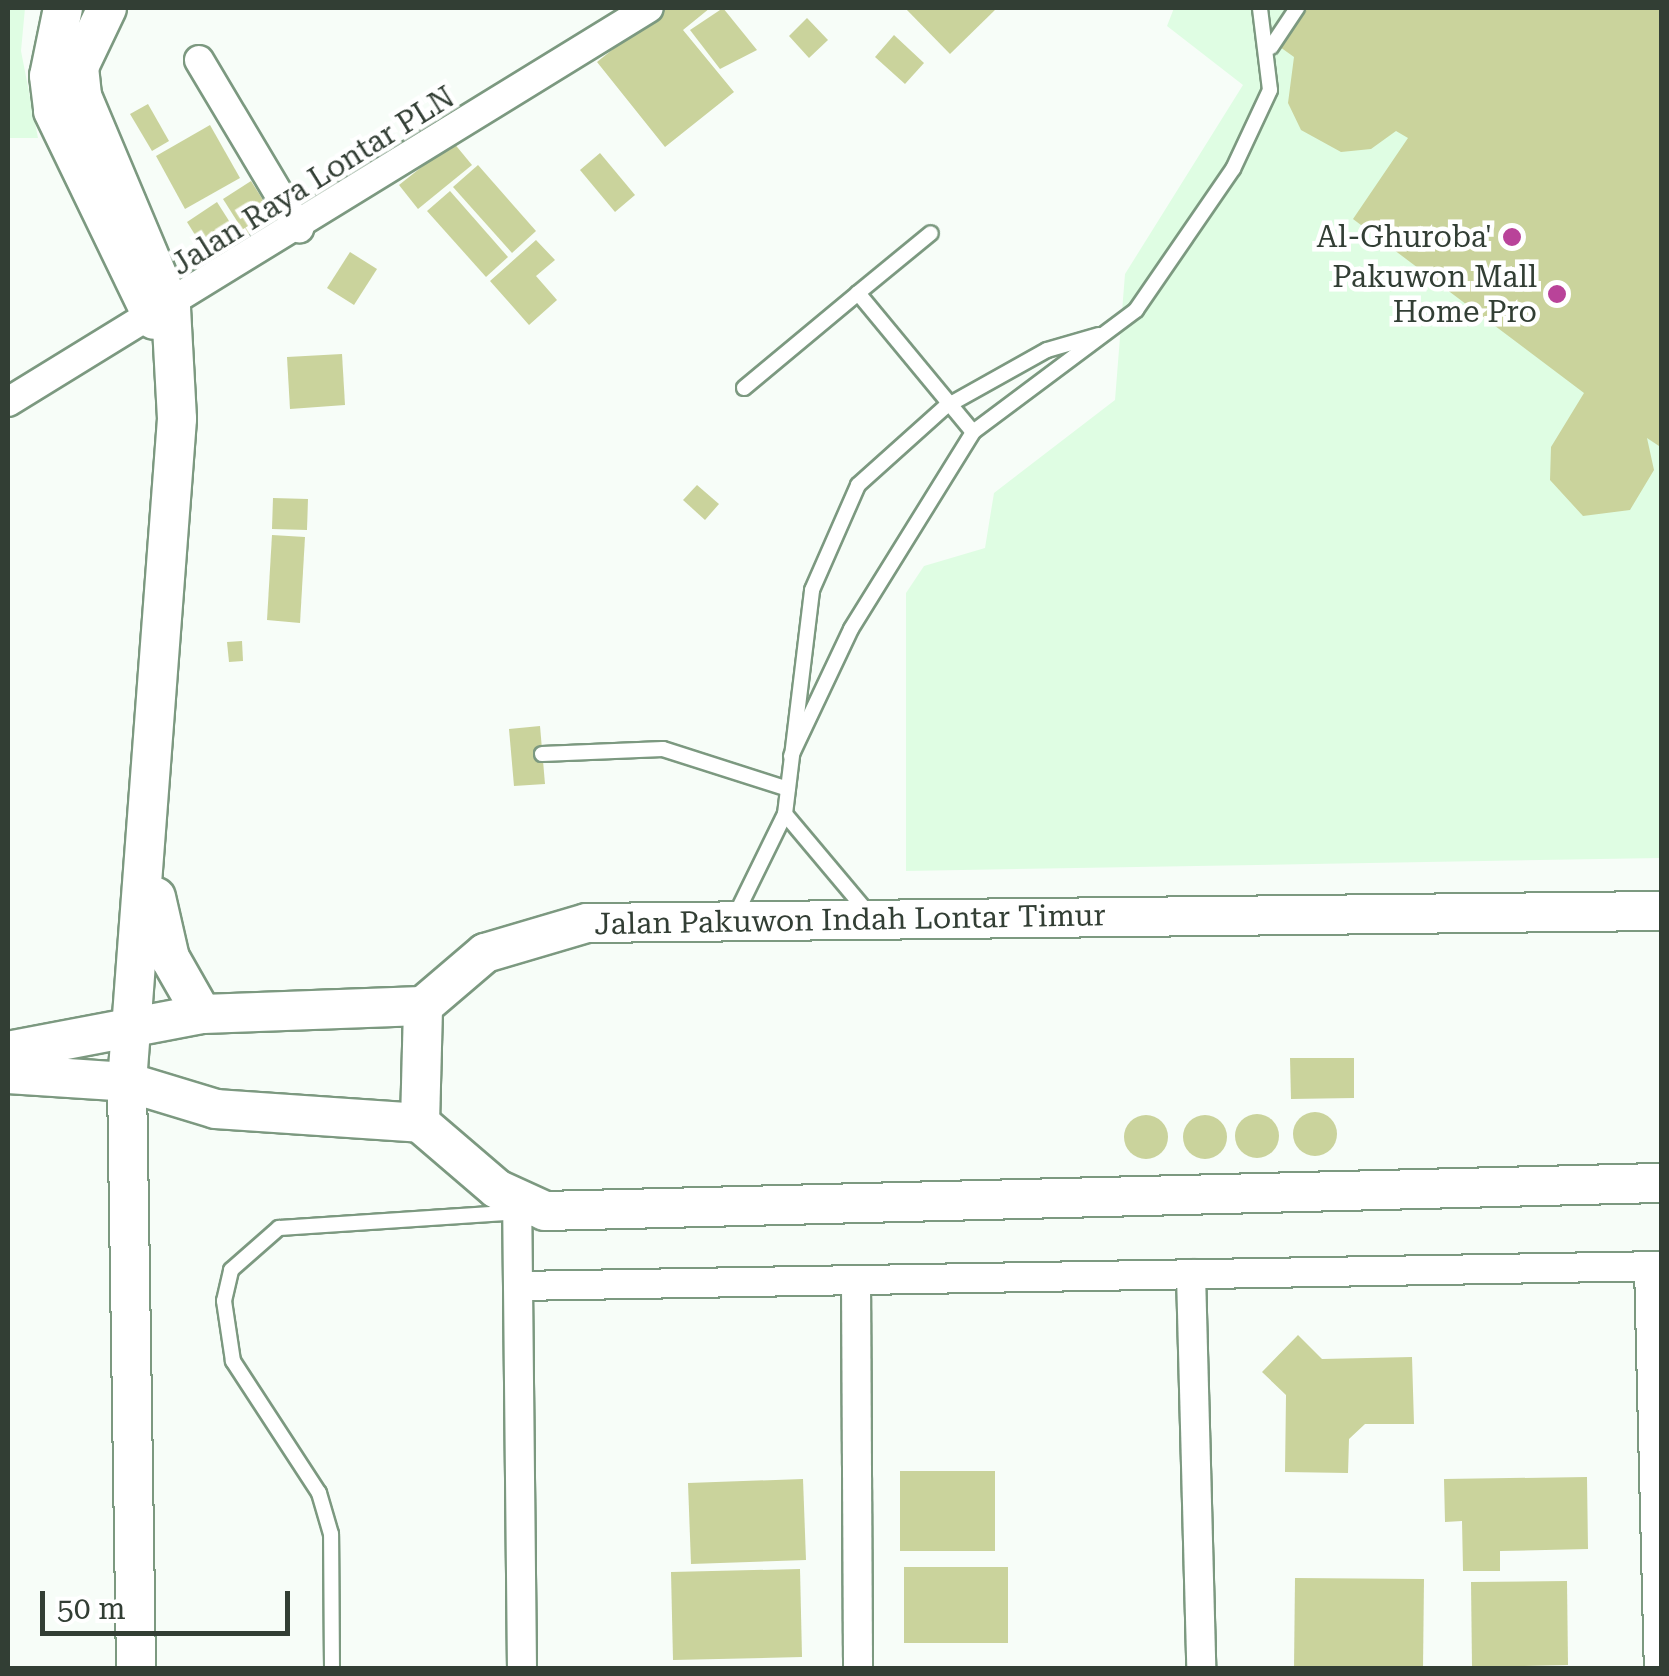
<!DOCTYPE html>
<html>
<head>
<meta charset="utf-8">
<style>
  body { margin:0 }
  #map { position:relative; width:1669px; height:1676px; overflow:hidden; background:#f7fdf8; font-family:"Roboto Serif",serif }
  div>[style] { position:absolute }
  [style*='--x'] { left:calc(var(--x)*1px); top:calc(var(--y)*1px); width:calc(var(--w)*1px); rotate:calc(var(--a)*1deg) }
  .built>* { inset:0; background:#dffde3 }
  .building>* { inset:0; background:#cad39c }
  .round { border-radius:50% }
  .roads { filter:drop-shadow(2px 0 #7c9980) drop-shadow(-2px 0 #7c9980) drop-shadow(0 2px #7c9980) drop-shadow(0 -2px #7c9980) }
  .lane>* { height:14px; margin:-7px; padding:0 7px; transform-origin:7px; border-radius:7px; background:#fff }
  .street>* { height:28px; margin:-14px; padding:0 14px; transform-origin:14px; border-radius:14px; background:#fff }
  .secondary>* { height:38px; margin:-19px; padding:0 19px; transform-origin:19px; border-radius:19px; background:#fff }
  .dots>* { width:28px; height:28px; translate:-50% -50%; box-sizing:border-box; border:5px solid #fff; border-radius:50% }
  span { translate:-50% -50%; white-space:nowrap; text-align:center; line-height:1.15; -webkit-text-stroke:9px #fff; paint-order:stroke }
  .street-label { font-size:30px; color:#323e34 }
  .poi-label { font-size:30px; color:#323e34 }
  .right { translate:-100% -50%; text-align:right }
  .frame { position:absolute; inset:0; border:10px solid #323e34; pointer-events:none }
  .scale { position:absolute; left:40px; top:1591px; width:250px; height:45px; box-sizing:border-box; border:5px solid #323e34; border-top:0; padding-left:12px; font-size:30px; line-height:35px; white-space:nowrap; color:#323e34; -webkit-text-stroke:8px #fff; paint-order:stroke }
</style>
</head>
<body>
<div id="map">
  <div class="built">
    <i style="clip-path:polygon(8px 8px,25px 8px,21px 51px,38px 138px,8px 138px)"></i>
    <i style="clip-path:polygon(1174px 8px,1661px 8px,1661px 858px,906px 871px,906px 593px,924px 566px,985px 548px,994px 493px,1115px 400px,1125px 274px,1243px 85px,1167px 26px)"></i>
  </div>
  <div class="building">
    <i style="clip-path:polygon(664px 8px,710px 8px,683px 30px,734px 92px,665px 147px,597px 62px)"></i>
    <i style="clip-path:polygon(723px 8px,757px 50px,720px 69px,690px 30px)"></i>
    <i style="clip-path:polygon(905px 8px,997px 8px,950px 54px)"></i>
    <i style="clip-path:polygon(1307px 8px,1662px 8px,1662px 448px,1647px 438px,1654px 470px,1630px 510px,1583px 516px,1550px 480px,1551px 447px,1584px 393px,1353px 219px,1408px 138px,1396px 131px,1371px 149px,1341px 152px,1301px 130px,1288px 103px,1294px 57px,1280px 47px)"></i>
    <i style="clip-path:polygon(807px 18px,828px 40px,809px 58px,789px 36px)"></i>
    <i style="clip-path:polygon(894px 35px,924px 63px,905px 84px,875px 57px)"></i>
    <i style="clip-path:polygon(148px 104px,169px 141px,152px 151px,130px 114px)"></i>
    <i style="clip-path:polygon(210px 125px,240px 178px,185px 209px,156px 156px)"></i>
    <i style="clip-path:polygon(453px 142px,472px 165px,418px 209px,399px 185px)"></i>
    <i style="clip-path:polygon(600px 153px,635px 195px,615px 212px,580px 170px)"></i>
    <i style="clip-path:polygon(478px 165px,536px 231px,512px 253px,453px 187px)"></i>
    <i style="clip-path:polygon(251px 181px,277px 222px,249px 240px,223px 199px)"></i>
    <i style="clip-path:polygon(450px 191px,508px 257px,486px 277px,427px 211px)"></i>
    <i style="clip-path:polygon(217px 202px,245px 246px,214px 265px,187px 222px)"></i>
    <i style="clip-path:polygon(536px 240px,555px 260px,536px 276px,557px 300px,529px 325px,490px 281px)"></i>
    <i style="clip-path:polygon(350px 252px,377px 269px,354px 305px,327px 288px)"></i>
    <i style="clip-path:polygon(342px 354px,345px 405px,290px 409px,287px 357px)"></i>
    <i style="clip-path:polygon(697px 485px,719px 504px,705px 520px,683px 500px)"></i>
    <i style="clip-path:polygon(273px 498px,308px 499px,307px 530px,272px 529px)"></i>
    <i style="clip-path:polygon(272px 535px,305px 537px,300px 623px,267px 620px)"></i>
    <i style="clip-path:polygon(242px 641px,243px 661px,229px 662px,227px 642px)"></i>
    <i style="clip-path:polygon(540px 726px,545px 784px,514px 786px,509px 729px)"></i>
    <i style="clip-path:polygon(1290px 1058px,1354px 1058px,1354px 1098px,1291px 1099px)"></i>
    <i class="round" style="left:1293px;top:1112px;width:44px;height:44px"></i>
    <i class="round" style="left:1235px;top:1114px;width:44px;height:44px"></i>
    <i class="round" style="left:1124px;top:1115px;width:44px;height:44px"></i>
    <i class="round" style="left:1183px;top:1115px;width:44px;height:44px"></i>
    <i style="clip-path:polygon(1298px 1335px,1322px 1359px,1412px 1357px,1414px 1424px,1365px 1424px,1349px 1439px,1348px 1473px,1285px 1472px,1286px 1395px,1262px 1372px)"></i>
    <i style="clip-path:polygon(900px 1471px,995px 1471px,995px 1551px,900px 1551px)"></i>
    <i style="clip-path:polygon(1587px 1477px,1588px 1549px,1500px 1551px,1500px 1571px,1463px 1571px,1462px 1521px,1445px 1522px,1444px 1479px)"></i>
    <i style="clip-path:polygon(803px 1479px,806px 1560px,691px 1564px,688px 1483px)"></i>
    <i style="clip-path:polygon(904px 1567px,1008px 1567px,1008px 1643px,904px 1643px)"></i>
    <i style="clip-path:polygon(800px 1569px,802px 1657px,673px 1660px,671px 1572px)"></i>
    <i style="clip-path:polygon(1295px 1578px,1424px 1579px,1423px 1668px,1294px 1668px)"></i>
    <i style="clip-path:polygon(1567px 1581px,1568px 1665px,1472px 1667px,1471px 1582px)"></i>
  </div>
  <div class="roads">
    <div class="lane">
      <i style="--x:1271;--y:47;--w:47;--a:-56.3"></i>
      <i style="--x:858;--y:293;--w:94;--a:-39.4"></i>
      <i style="--x:744;--y:388;--w:148;--a:-39.8"></i>
      <i style="--x:858;--y:293;--w:180;--a:50.4"></i>
      <i style="--x:542;--y:754;--w:121;--a:-2.4"></i>
      <i style="--x:663;--y:749;--w:131;--a:17.7"></i>
      <i style="--x:791;--y:756;--w:140;--a:-64.7"></i>
      <i style="--x:851;--y:629;--w:232;--a:-58.2"></i>
      <i style="--x:973;--y:432;--w:204;--a:-36.8"></i>
      <i style="--x:1136;--y:310;--w:171;--a:-55.5"></i>
      <i style="--x:1233;--y:169;--w:87;--a:-64.9"></i>
      <i style="--x:1270;--y:90;--w:83;--a:-97"></i>
      <i style="--x:785;--y:814;--w:129;--a:50"></i>
      <i style="--x:735;--y:916;--w:114;--a:-63.9"></i>
      <i style="--x:785;--y:814;--w:226;--a:-83.1"></i>
      <i style="--x:812;--y:590;--w:115;--a:-66.3"></i>
      <i style="--x:858;--y:485;--w:117;--a:-41.9"></i>
      <i style="--x:945;--y:407;--w:117;--a:-29.2"></i>
      <i style="--x:1047;--y:350;--w:54;--a:-16.1"></i>
      <i style="--x:332;--y:1668;--w:134;--a:-90.4"></i>
      <i style="--x:331;--y:1534;--w:43;--a:-106.3"></i>
      <i style="--x:319;--y:1493;--w:158;--a:-123.1"></i>
      <i style="--x:233;--y:1361;--w:61;--a:-98.5"></i>
      <i style="--x:224;--y:1301;--w:32;--a:-77"></i>
      <i style="--x:231;--y:1270;--w:64;--a:-41.2"></i>
      <i style="--x:279;--y:1228;--w:239;--a:-3.8"></i>
    </div>
    <div class="street">
      <i style="--x:199;--y:60;--w:196;--a:59.2"></i>
      <i style="--x:8;--y:402;--w:752;--a:-31.58"></i>
      <i style="--x:1649;--y:1266;--w:402;--a:88.6"></i>
      <i style="--x:1191;--y:1274;--w:394;--a:88.5"></i>
      <i style="--x:856;--y:1280;--w:388;--a:89.7"></i>
      <i style="--x:518;--y:1286;--w:1144;--a:-1"></i>
      <i style="--x:522;--y:1668;--w:456;--a:-90.6"></i>
      <i style="--x:517;--y:1212;--w:28;--a:-2"></i>
    </div>
    <div class="secondary">
      <i style="--x:63;--y:8;--w:69;--a:101.6"></i>
      <i style="--x:49;--y:76;--w:35;--a:83"></i>
      <i style="--x:53;--y:111;--w:232;--a:64.2"></i>
      <i style="--x:107;--y:8;--w:65;--a:115.4"></i>
      <i style="--x:79;--y:67;--w:29;--a:84"></i>
      <i style="--x:82;--y:96;--w:230;--a:67.2"></i>
      <i style="--x:171;--y:308;--w:111;--a:86.9"></i>
      <i style="--x:177;--y:419;--w:665;--a:94.31"></i>
      <i style="--x:127;--y:1082;--w:586;--a:89.12"></i>
      <i style="--x:156;--y:897;--w:63;--a:77.1"></i>
      <i style="--x:170;--y:958;--w:64;--a:60.3"></i>
      <i style="--x:8;--y:1051;--w:197;--a:-10.8"></i>
      <i style="--x:202;--y:1014;--w:221;--a:-2.1"></i>
      <i style="--x:423;--y:1006;--w:82;--a:-40.5"></i>
      <i style="--x:485;--y:953;--w:106;--a:-16.4"></i>
      <i style="--x:587;--y:923;--w:1075;--a:-0.64"></i>
      <i style="--x:8;--y:1074;--w:119;--a:3.8"></i>
      <i style="--x:127;--y:1082;--w:93;--a:16.9"></i>
      <i style="--x:216;--y:1109;--w:204;--a:3.9"></i>
      <i style="--x:420;--y:1123;--w:101;--a:40.6"></i>
      <i style="--x:497;--y:1189;--w:53;--a:24.6"></i>
      <i style="--x:545;--y:1211;--w:1117;--a:-1.44"></i>
      <i style="--x:420;--y:1123;--w:117;--a:-88.5"></i>
    </div>
  </div>
  <div class="dots">
    <i style="left:1512px;top:237px;background:#b94399"></i>
    <i style="left:1557px;top:294px;background:#b94399"></i>
  </div>
  <div class="street-label">
    <span style="left:313px;top:181px;rotate:-32deg">Jalan Raya Lontar PLN</span>
    <span style="left:850px;top:920px;rotate:-1deg">Jalan Pakuwon Indah Lontar Timur</span>
  </div>
  <div class="poi-label">
    <span class="right" style="left:1492px;top:237px">Al-Ghuroba'</span>
    <span class="right" style="left:1537px;top:294px">Pakuwon Mall<br>Home Pro</span>
  </div>
  <div class="frame"></div>
  <div class="scale">50 m</div>
</div>
</body>
</html>
